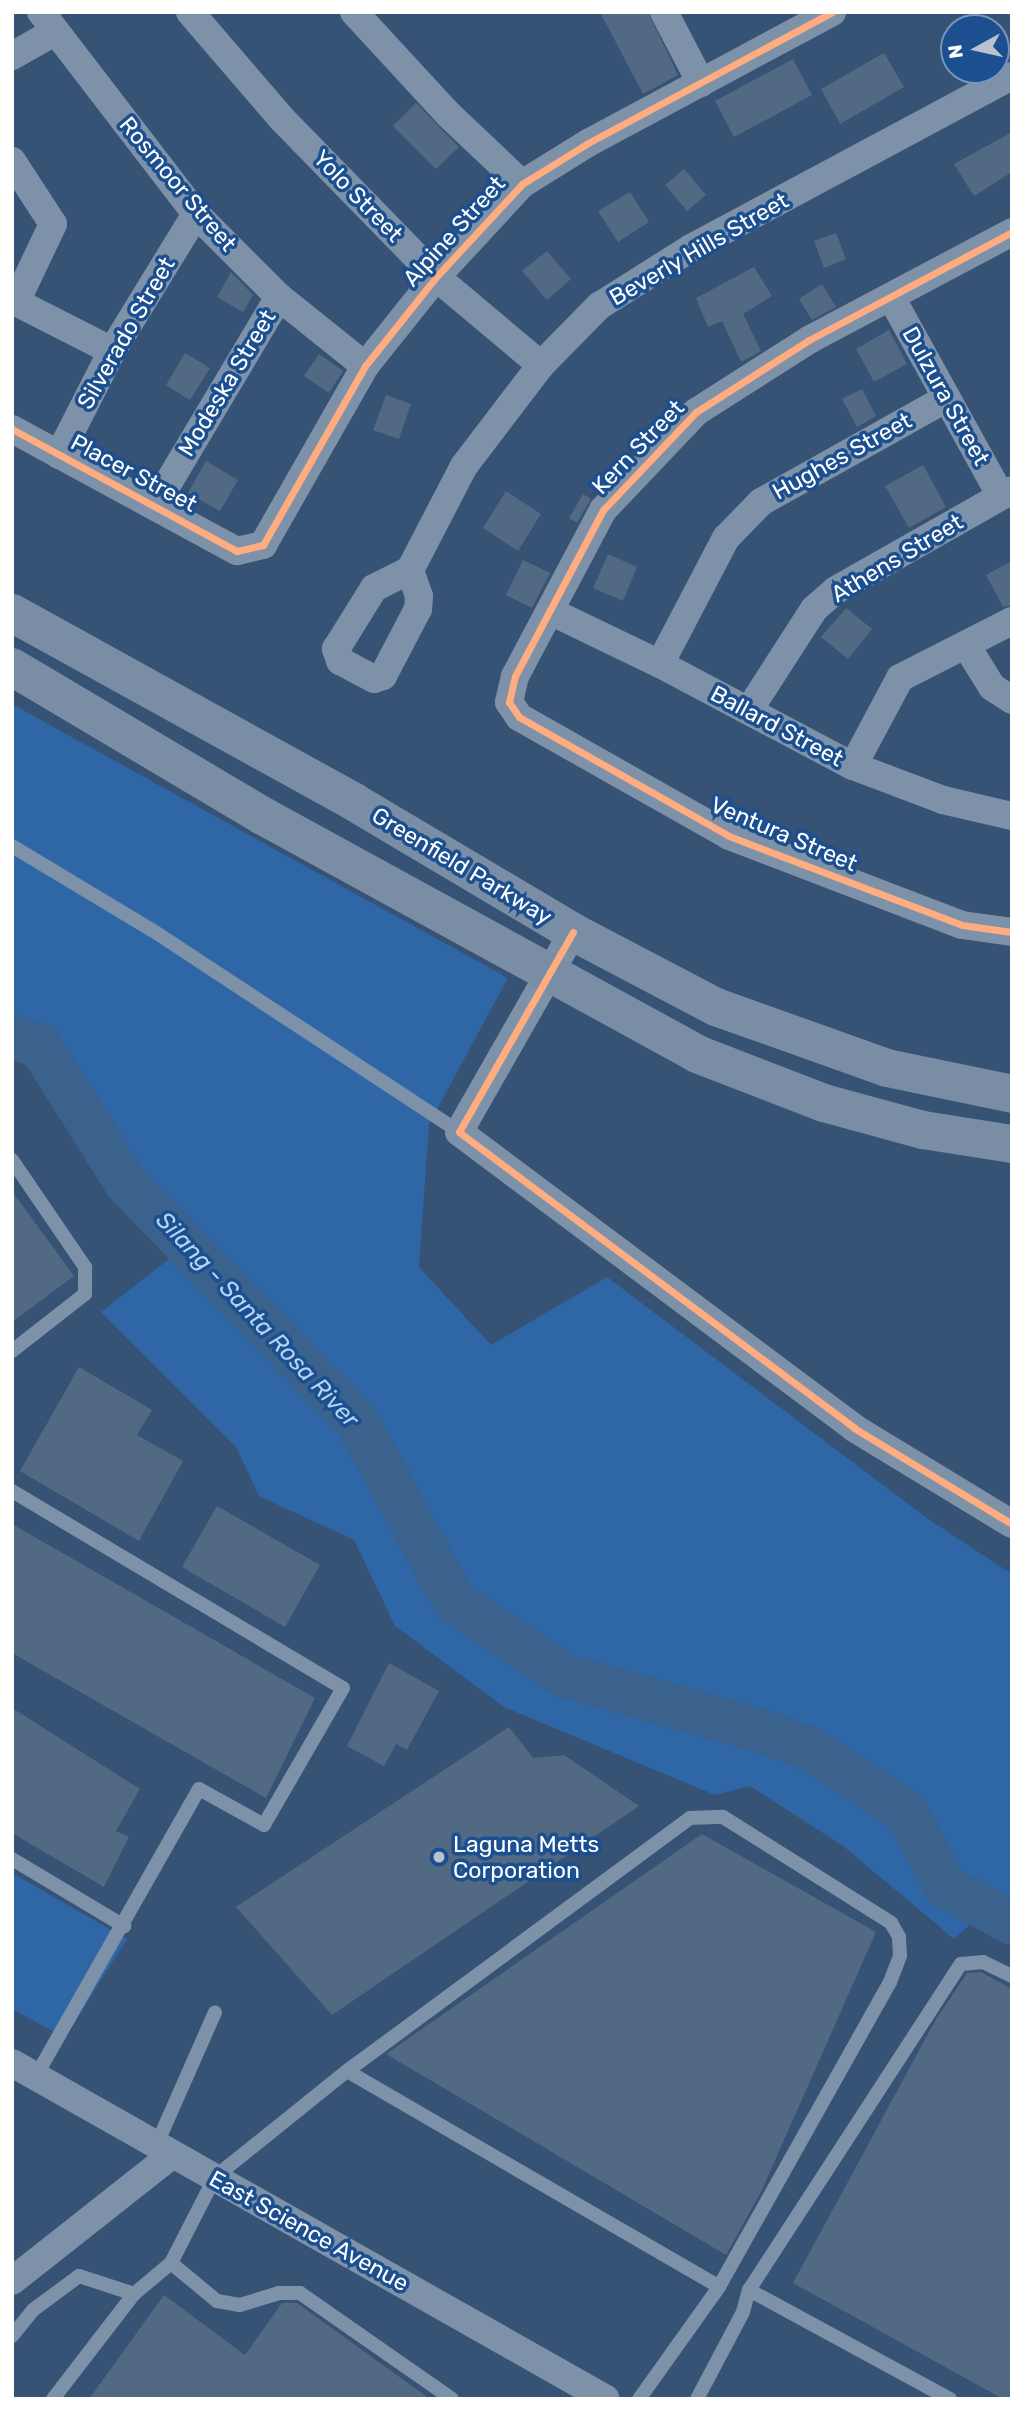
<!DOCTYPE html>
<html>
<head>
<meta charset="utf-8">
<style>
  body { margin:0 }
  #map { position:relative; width:1024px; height:2411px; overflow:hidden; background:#365274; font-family:Rubik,sans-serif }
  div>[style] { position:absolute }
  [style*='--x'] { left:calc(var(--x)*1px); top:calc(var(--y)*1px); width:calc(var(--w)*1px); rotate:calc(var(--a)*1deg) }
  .green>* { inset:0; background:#2f66a5 }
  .river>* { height:44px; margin:-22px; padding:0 22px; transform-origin:22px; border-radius:22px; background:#3b618d }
  .building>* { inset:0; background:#526984 }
  .service>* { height:14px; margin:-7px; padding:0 7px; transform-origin:7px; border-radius:7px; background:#7d92a8 }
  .minor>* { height:28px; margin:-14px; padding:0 14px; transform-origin:14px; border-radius:14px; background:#7d92a8 }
  .secondary>* { height:38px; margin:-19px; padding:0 19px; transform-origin:19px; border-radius:19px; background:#798da4 }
  .cycleway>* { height:7px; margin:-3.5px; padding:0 3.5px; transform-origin:3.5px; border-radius:3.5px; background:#ffac80 }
  .dots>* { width:19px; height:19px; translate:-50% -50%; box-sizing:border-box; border:4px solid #1b4f8f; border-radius:50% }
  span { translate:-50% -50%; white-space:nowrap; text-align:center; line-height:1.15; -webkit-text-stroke:7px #1b4f8f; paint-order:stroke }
  .street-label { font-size:23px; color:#fff }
  .poi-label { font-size:23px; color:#fff }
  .left { translate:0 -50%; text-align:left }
  .water-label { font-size:24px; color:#b5d3f5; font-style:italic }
  .frame { position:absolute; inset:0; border:14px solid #fff; pointer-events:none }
  .north { position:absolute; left:940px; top:14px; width:70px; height:70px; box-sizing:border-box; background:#1b4f8f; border:2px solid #7695bc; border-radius:50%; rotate:262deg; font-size:19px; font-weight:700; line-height:28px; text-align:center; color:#fff }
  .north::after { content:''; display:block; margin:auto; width:24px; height:32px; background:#b9c2ce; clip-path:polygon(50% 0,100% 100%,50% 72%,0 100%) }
</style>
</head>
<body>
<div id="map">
  <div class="green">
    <i style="clip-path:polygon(12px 704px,508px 978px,429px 1124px,419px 1267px,491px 1345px,607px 1277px,931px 1521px,1012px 1574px,1012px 1923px,987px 1910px,954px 1939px,843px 1846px,750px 1786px,715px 1795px,504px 1707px,395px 1626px,354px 1540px,259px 1496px,236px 1447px,101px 1312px,187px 1245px,127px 1184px,40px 1046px,12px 1055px)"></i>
    <i style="clip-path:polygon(12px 1873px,127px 1939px,65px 2038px,12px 2009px)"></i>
  </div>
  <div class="river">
    <i style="--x:12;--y:1037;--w:29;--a:18"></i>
    <i style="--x:40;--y:1046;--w:163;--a:57.8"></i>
    <i style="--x:127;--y:1184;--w:330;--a:45.9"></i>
    <i style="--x:357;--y:1421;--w:204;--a:61.7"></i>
    <i style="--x:454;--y:1601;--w:132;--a:34.2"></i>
    <i style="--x:563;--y:1675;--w:203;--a:15.8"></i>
    <i style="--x:758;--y:1730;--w:53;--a:19.8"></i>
    <i style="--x:808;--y:1748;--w:117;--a:33.1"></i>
    <i style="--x:906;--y:1812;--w:85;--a:61.9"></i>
    <i style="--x:946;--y:1887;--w:75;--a:28.6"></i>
  </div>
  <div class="building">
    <i style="clip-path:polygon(600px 12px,648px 12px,678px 75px,643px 94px)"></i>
    <i style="clip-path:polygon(884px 53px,904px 87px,840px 124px,821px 89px)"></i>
    <i style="clip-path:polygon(793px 59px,812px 95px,734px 137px,715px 101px)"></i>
    <i style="clip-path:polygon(416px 103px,459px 147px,436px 169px,393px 126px)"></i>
    <i style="clip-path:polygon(1012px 132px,1012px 172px,974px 196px,954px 164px)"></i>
    <i style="clip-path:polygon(684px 169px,706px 195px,687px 211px,665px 185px)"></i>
    <i style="clip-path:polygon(630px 192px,649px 222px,618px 242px,598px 211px)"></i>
    <i style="clip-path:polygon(836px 233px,846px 259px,824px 268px,814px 241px)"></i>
    <i style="clip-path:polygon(547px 251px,571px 279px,547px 300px,522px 271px)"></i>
    <i style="clip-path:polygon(754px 267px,772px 296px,743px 314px,761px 351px,741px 362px,722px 321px,708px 327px,696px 298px)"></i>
    <i style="clip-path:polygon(231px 272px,253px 295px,243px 312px,217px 297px)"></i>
    <i style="clip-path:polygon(822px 284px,836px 307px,812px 320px,799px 299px)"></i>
    <i style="clip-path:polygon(889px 330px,907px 364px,874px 382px,856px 349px)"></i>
    <i style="clip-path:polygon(185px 353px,210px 368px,190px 400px,166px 385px)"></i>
    <i style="clip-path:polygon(319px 354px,343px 371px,329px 393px,304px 376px)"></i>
    <i style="clip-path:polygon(862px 389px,876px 416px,857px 427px,842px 399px)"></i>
    <i style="clip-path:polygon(386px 395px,411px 404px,399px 439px,373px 430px)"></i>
    <i style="clip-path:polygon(206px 461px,238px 480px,220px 511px,188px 493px)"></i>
    <i style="clip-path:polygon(923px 465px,946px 507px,909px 528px,885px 486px)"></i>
    <i style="clip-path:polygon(506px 491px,541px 514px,518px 551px,483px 528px)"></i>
    <i style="clip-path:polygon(583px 494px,591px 499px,577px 523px,569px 518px)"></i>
    <i style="clip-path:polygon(608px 554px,637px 567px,623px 601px,593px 588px)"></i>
    <i style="clip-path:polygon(523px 560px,550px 573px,532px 608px,506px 595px)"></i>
    <i style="clip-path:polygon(1012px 561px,1012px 605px,1003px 607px,986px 575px)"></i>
    <i style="clip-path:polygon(846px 608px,872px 629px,848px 659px,821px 637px)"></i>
    <i style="clip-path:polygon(12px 1191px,74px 1276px,12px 1322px)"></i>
    <i style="clip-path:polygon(79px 1367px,152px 1410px,137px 1435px,183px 1461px,139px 1541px,20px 1471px)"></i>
    <i style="clip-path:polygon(217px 1506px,320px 1565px,285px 1627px,182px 1567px)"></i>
    <i style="clip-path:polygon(12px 1524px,315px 1698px,266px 1798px,12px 1653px)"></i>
    <i style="clip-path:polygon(389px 1663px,439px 1691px,407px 1750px,396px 1744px,384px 1766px,347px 1746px)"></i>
    <i style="clip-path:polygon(12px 1708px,140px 1789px,116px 1831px,129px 1837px,104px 1887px,12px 1833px)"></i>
    <i style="clip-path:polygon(509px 1727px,533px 1758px,564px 1755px,639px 1806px,332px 2015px,236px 1907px)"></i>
    <i style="clip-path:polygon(702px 1834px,876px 1932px,761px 2192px,726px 2255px,386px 2054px)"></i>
    <i style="clip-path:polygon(981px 1972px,1012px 1989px,1012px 2399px,1003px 2399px,793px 2283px,935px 2021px,967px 1973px)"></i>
    <i style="clip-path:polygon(164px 2295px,245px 2355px,282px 2303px,297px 2303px,430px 2399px,89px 2399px)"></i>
  </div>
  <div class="service">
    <i style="--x:12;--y:846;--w:163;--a:31"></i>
    <i style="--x:152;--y:930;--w:367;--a:33.3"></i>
    <i style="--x:12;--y:1160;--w:130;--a:55.7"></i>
    <i style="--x:85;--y:1267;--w:27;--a:90"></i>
    <i style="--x:85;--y:1294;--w:93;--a:142"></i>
    <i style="--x:12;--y:1491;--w:385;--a:30.8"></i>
    <i style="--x:343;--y:1688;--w:158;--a:120"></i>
    <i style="--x:264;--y:1825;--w:74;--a:-151"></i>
    <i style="--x:199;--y:1789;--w:330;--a:119.6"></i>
    <i style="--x:12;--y:1859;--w:131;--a:30.9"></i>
    <i style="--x:347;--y:2071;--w:430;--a:30.1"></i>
    <i style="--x:156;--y:2146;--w:146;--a:-66.2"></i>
    <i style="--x:171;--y:2263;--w:60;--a:39.6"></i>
    <i style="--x:217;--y:2301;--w:23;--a:10"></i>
    <i style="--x:240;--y:2305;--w:41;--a:-17.1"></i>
    <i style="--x:279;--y:2293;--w:21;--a:0"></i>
    <i style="--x:300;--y:2293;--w:185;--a:34.9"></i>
    <i style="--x:749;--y:2290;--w:229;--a:28.5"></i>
    <i style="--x:12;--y:2336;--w:33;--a:-51"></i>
    <i style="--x:33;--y:2310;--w:57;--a:-36.5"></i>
    <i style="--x:79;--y:2276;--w:58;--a:18.1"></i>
    <i style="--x:134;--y:2294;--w:48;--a:-40"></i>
    <i style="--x:171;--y:2263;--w:97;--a:-62.9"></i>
    <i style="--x:215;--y:2177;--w:169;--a:-38.8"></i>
    <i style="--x:347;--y:2071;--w:426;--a:-36.4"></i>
    <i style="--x:690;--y:1818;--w:33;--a:-2"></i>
    <i style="--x:723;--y:1817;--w:199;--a:32.2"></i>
    <i style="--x:891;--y:1923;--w:16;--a:60"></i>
    <i style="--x:899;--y:1937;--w:19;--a:87"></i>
    <i style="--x:900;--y:1956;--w:28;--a:111"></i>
    <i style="--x:890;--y:1982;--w:350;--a:119.3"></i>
    <i style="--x:719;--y:2287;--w:138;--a:125.5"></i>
    <i style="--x:53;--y:2399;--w:133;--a:-52.4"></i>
    <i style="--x:697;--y:2399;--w:98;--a:-62.1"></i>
    <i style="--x:743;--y:2312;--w:23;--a:-75"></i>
    <i style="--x:749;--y:2290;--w:389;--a:-57"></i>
    <i style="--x:961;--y:1964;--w:22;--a:-5"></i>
    <i style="--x:983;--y:1962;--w:32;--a:26"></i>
  </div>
  <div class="minor">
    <i style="--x:41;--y:12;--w:255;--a:52.5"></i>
    <i style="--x:196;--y:214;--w:117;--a:45"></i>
    <i style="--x:279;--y:297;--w:110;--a:38.7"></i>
    <i style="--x:190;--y:12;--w:141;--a:49.3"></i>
    <i style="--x:282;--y:119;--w:221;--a:45.7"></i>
    <i style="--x:436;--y:277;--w:137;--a:40"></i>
    <i style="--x:354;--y:12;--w:139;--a:47.3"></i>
    <i style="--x:448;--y:114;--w:102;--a:43.4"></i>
    <i style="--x:664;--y:12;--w:80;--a:62.5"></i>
    <i style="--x:12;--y:56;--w:48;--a:-29.7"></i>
    <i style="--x:12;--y:161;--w:75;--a:56.9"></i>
    <i style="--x:53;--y:224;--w:86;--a:115.4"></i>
    <i style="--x:1012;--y:232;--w:230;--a:152"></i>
    <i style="--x:809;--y:340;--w:134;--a:147.5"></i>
    <i style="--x:696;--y:412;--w:135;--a:133.5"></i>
    <i style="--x:603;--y:510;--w:188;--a:117.9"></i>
    <i style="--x:515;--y:676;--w:27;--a:103"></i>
    <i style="--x:509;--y:702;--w:18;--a:56"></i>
    <i style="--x:519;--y:717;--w:241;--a:29.5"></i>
    <i style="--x:729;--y:836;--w:249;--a:20.9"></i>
    <i style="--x:962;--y:925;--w:50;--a:8"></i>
    <i style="--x:891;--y:297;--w:227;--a:61.1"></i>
    <i style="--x:12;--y:300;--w:112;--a:27"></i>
    <i style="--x:12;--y:429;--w:256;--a:28.5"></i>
    <i style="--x:237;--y:551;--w:27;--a:-13"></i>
    <i style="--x:263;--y:545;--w:206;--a:-60.3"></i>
    <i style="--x:365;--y:366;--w:114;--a:-51.4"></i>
    <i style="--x:436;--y:277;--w:127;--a:-47.2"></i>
    <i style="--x:522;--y:184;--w:78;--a:-31.8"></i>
    <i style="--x:588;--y:143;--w:277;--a:-28.2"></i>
    <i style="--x:59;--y:455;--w:117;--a:-63"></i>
    <i style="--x:112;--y:351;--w:161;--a:-58.5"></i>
    <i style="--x:155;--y:505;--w:242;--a:-59.2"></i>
    <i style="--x:410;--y:570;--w:28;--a:71"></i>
    <i style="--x:419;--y:596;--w:13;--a:94"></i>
    <i style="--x:418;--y:609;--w:76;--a:117.6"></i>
    <i style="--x:383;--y:676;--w:9;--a:162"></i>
    <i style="--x:374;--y:679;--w:38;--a:-152"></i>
    <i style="--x:340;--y:661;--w:13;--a:-108"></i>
    <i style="--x:336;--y:649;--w:72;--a:-58.1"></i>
    <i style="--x:374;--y:588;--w:40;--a:-26.6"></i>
    <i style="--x:410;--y:570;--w:117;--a:-62.6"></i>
    <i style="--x:464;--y:466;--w:127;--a:-52.7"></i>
    <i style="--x:541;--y:365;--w:83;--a:-45.5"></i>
    <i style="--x:599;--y:306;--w:109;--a:-32.2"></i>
    <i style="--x:691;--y:248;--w:364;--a:-28.2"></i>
    <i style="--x:552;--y:612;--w:120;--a:25.7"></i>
    <i style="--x:660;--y:664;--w:218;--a:27.9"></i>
    <i style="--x:853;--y:766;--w:96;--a:20.7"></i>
    <i style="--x:943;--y:800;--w:71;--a:13.1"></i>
    <i style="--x:966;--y:645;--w:49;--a:58.2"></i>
    <i style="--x:992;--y:687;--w:24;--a:33"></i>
    <i style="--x:660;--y:664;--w:142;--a:-62.4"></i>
    <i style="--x:726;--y:538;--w:50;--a:-45.8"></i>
    <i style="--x:761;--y:502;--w:211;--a:-29.2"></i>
    <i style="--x:749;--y:710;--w:120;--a:-57.2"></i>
    <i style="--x:814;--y:609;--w:29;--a:-41"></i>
    <i style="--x:836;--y:590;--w:202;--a:-29.6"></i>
    <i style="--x:853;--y:766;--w:100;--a:-61.9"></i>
    <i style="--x:900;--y:678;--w:126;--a:-27"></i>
    <i style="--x:573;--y:932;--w:230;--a:119.7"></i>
    <i style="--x:459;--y:1132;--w:494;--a:36.8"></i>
    <i style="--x:854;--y:1428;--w:185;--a:31.3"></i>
    <i style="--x:12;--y:2063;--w:682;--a:29.49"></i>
    <i style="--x:12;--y:2281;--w:201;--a:-38.3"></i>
  </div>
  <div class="secondary">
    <i style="--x:12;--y:613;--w:391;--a:28.9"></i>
    <i style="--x:354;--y:802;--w:255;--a:30.7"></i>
    <i style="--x:573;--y:932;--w:161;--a:27.7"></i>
    <i style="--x:716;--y:1007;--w:182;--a:19.6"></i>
    <i style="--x:887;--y:1068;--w:128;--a:11.7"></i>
    <i style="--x:12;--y:667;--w:292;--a:30.7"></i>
    <i style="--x:263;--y:816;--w:495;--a:28.7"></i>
    <i style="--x:697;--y:1054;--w:136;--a:21.1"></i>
    <i style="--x:824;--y:1103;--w:103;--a:15.3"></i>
    <i style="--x:923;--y:1130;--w:90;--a:8.9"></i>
  </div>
  <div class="cycleway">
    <i style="--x:1012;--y:232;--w:230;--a:152"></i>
    <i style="--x:809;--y:340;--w:134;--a:147.5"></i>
    <i style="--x:696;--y:412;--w:135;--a:133.5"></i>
    <i style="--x:603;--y:510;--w:188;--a:117.9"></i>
    <i style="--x:515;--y:676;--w:27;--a:103"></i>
    <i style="--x:509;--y:702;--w:18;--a:56"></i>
    <i style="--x:519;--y:717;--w:241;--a:29.5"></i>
    <i style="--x:729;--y:836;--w:249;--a:20.9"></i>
    <i style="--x:962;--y:925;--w:50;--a:8"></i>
    <i style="--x:12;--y:429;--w:256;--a:28.5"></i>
    <i style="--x:237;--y:551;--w:27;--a:-13"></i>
    <i style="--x:263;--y:545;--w:206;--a:-60.3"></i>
    <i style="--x:365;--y:366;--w:114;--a:-51.4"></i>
    <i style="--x:436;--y:277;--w:127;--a:-47.2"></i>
    <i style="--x:522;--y:184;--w:78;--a:-31.8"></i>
    <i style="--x:588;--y:143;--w:277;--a:-28.2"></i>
    <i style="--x:573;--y:932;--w:230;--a:119.7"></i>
    <i style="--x:459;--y:1132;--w:494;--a:36.8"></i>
    <i style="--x:854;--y:1428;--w:185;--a:31.3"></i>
  </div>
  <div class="dots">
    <i style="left:439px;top:1857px;background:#b9c2ce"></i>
  </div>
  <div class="street-label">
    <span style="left:178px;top:184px;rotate:50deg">Rosmoor Street</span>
    <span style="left:358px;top:196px;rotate:46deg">Yolo Street</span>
    <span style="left:454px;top:231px;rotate:-48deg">Alpine Street</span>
    <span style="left:699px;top:249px;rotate:-30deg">Beverly Hills Street</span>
    <span style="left:126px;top:333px;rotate:-60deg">Silverado Street</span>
    <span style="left:227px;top:383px;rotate:-59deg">Modeska Street</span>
    <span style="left:946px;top:396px;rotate:61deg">Dulzura Street</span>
    <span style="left:638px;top:447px;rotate:-46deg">Kern Street</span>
    <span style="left:842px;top:456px;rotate:-29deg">Hughes Street</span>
    <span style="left:134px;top:473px;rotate:28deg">Placer Street</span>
    <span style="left:897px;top:558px;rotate:-31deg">Athens Street</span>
    <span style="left:777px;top:726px;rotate:28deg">Ballard Street</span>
    <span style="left:784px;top:834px;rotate:23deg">Ventura Street</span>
    <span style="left:462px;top:866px;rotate:31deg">Greenfield Parkway</span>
    <span style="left:309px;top:2231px;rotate:29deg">East Science Avenue</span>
  </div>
  <div class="poi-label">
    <span class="left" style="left:453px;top:1857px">Laguna Metts<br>Corporation</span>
  </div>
  <div class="water-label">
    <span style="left:257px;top:1320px;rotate:47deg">Silang - Santa Rosa River</span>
  </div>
  <div class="frame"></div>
  <div class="north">N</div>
</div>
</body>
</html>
